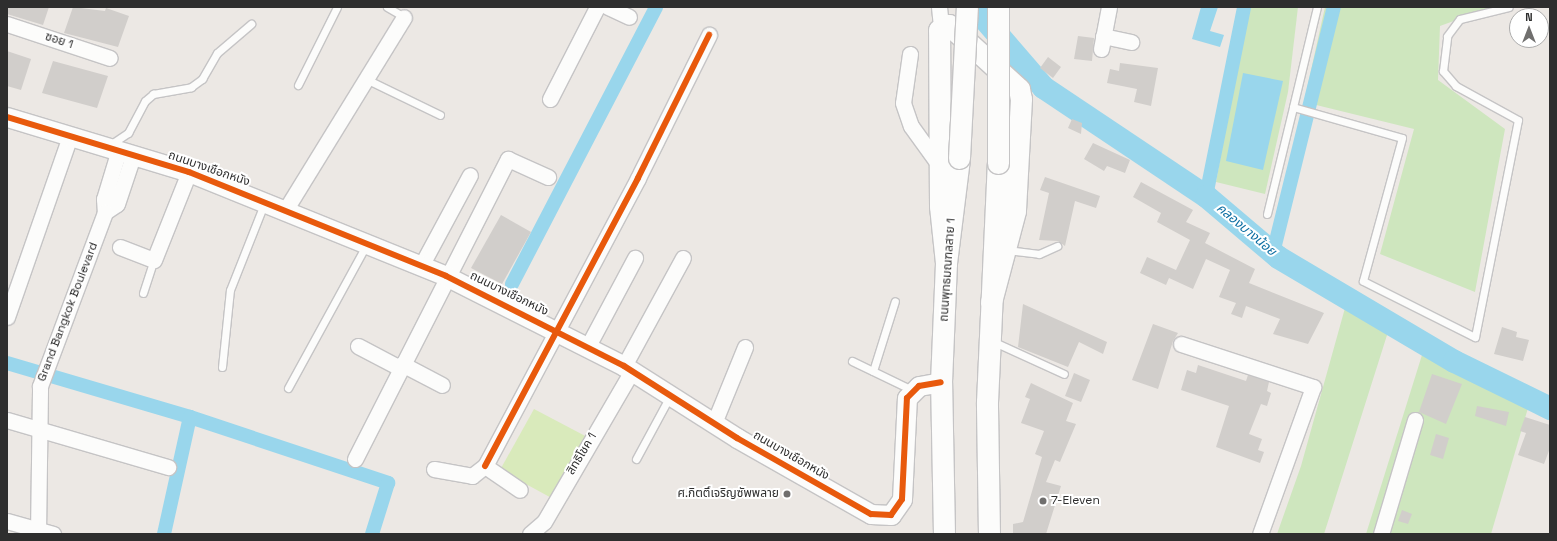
<!DOCTYPE html>
<html>
<head>
<meta charset="utf-8">
<style>
  body { margin:0 }
  #map { position:relative; width:1557px; height:541px; overflow:hidden; background:#ece8e4; font-family:"Space Grotesk","Noto Sans Thai",sans-serif }
  div>[style] { position:absolute }
  [style*='--x'] { left:calc(var(--x)*1px); top:calc(var(--y)*1px); width:calc(var(--w)*1px); rotate:calc(var(--a)*1deg) }
  .green>* { inset:0; background:#cee6be }
  .pitch>* { inset:0; background:#d9eabb }
  .water>* { inset:0; background:#99d6ec }
  .canal>* { height:14px; margin:-7px; padding:0 7px; transform-origin:7px; border-radius:7px; background:#99d6ec }
  .river>* { height:23px; margin:-11.5px; padding:0 11.5px; transform-origin:11.5px; border-radius:11.5px; background:#99d6ec }
  .building>* { inset:0; background:#d1cecb }
  .roads { filter:drop-shadow(1px 0 #c5c4c5) drop-shadow(-1px 0 #c5c4c5) drop-shadow(0 1px #c5c4c5) drop-shadow(0 -1px #c5c4c5) }
  .service>* { height:7px; margin:-3.5px; padding:0 3.5px; transform-origin:3.5px; border-radius:3.5px; background:#fcfcfb }
  .minor>* { height:15px; margin:-7.5px; padding:0 7.5px; transform-origin:7.5px; border-radius:7.5px; background:#fcfcfb }
  .tertiary>* { height:19px; margin:-9.5px; padding:0 9.5px; transform-origin:9.5px; border-radius:9.5px; background:#fcfcfb }
  .secondary>* { height:21px; margin:-10.5px; padding:0 10.5px; transform-origin:10.5px; border-radius:10.5px; background:#fcfcfb }
  .bridges { filter:drop-shadow(1px 0 #c5c4c5) drop-shadow(-1px 0 #c5c4c5) drop-shadow(0 1px #c5c4c5) drop-shadow(0 -1px #c5c4c5) }
  .secondary-bridge>* { height:21px; margin:-10.5px; padding:0 10.5px; transform-origin:10.5px; border-radius:10.5px; background:#fcfcfb }
  .cycleway>* { height:6px; margin:-3px; padding:0 3px; transform-origin:3px; border-radius:3px; background:#e8590c }
  .dots>* { width:11px; height:11px; translate:-50% -50%; box-sizing:border-box; border:2px solid #fff; border-radius:50% }
  span { translate:-50% -50%; white-space:nowrap; text-align:center; line-height:1.15; -webkit-text-stroke:4px #fff; paint-order:stroke }
  .street-label { font-size:12px; color:#2e2e2e }
  .poi-label { font-size:12px; color:#2e2e2e }
  .right { translate:-100% -50%; text-align:right }
  .left { translate:0 -50%; text-align:left }
  .water-label { font-size:13px; color:#0d6fa3; font-style:italic }
  .frame { position:absolute; inset:0; border:8px solid #2e2e2e; pointer-events:none }
  .north { position:absolute; left:1509px; top:8px; width:40px; height:40px; box-sizing:border-box; background:#fff; border:1px solid #ababab; border-radius:50%; rotate:0deg; font-size:11px; font-weight:700; line-height:16px; text-align:center; color:#2e2e2e }
  .north::after { content:''; display:block; margin:auto; width:14px; height:18px; background:#706f6e; clip-path:polygon(50% 0,100% 100%,50% 72%,0 100%) }
</style>
</head>
<body>
<div id="map">
  <div class="green">
    <i style="clip-path:polygon(1248px 7px,1298px 7px,1288px 92px,1265px 194px,1216px 182px)"></i>
    <i style="clip-path:polygon(1325px 7px,1492px 7px,1440px 26px,1438px 80px,1505px 129px,1475px 292px,1380px 254px,1414px 129px,1304px 102px)"></i>
    <i style="clip-path:polygon(1345px 308px,1388px 332px,1324px 534px,1277px 534px,1301px 466px)"></i>
    <i style="clip-path:polygon(1422px 355px,1528px 408px,1491px 534px,1366px 534px)"></i>
  </div>
  <div class="pitch">
    <i style="clip-path:polygon(534px 409px,591px 439px,557px 501px,500px 470px)"></i>
  </div>
  <div class="water">
    <i style="clip-path:polygon(1201px 7px,1218px 7px,1210px 31px,1224px 35px,1220px 47px,1192px 39px)"></i>
    <i style="clip-path:polygon(1243px 73px,1283px 81px,1263px 170px,1226px 161px)"></i>
  </div>
  <div class="canal">
    <i style="--x:1206;--y:196;--w:193;--a:-78.6"></i>
    <i style="--x:1273;--y:253;--w:253;--a:-76.1"></i>
    <i style="--x:512;--y:284;--w:312;--a:-62.5"></i>
    <i style="--x:7;--y:363;--w:191;--a:16.4"></i>
    <i style="--x:190;--y:417;--w:209;--a:18.4"></i>
    <i style="--x:388;--y:483;--w:53;--a:107.4"></i>
    <i style="--x:164;--y:534;--w:120;--a:-77.5"></i>
  </div>
  <div class="river">
    <i style="--x:974;--y:7;--w:106;--a:49.2"></i>
    <i style="--x:1043;--y:87;--w:196;--a:33.8"></i>
    <i style="--x:1206;--y:196;--w:94;--a:40.3"></i>
    <i style="--x:1278;--y:257;--w:204;--a:30.6"></i>
    <i style="--x:1454;--y:361;--w:107;--a:26.1"></i>
  </div>
  <div class="building">
    <i style="clip-path:polygon(7px 7px,49px 7px,43px 25px,7px 14px)"></i>
    <i style="clip-path:polygon(73px 7px,105px 11px,106px 8px,129px 16px,118px 47px,64px 33px)"></i>
    <i style="clip-path:polygon(1078px 36px,1094px 38px,1092px 61px,1074px 59px)"></i>
    <i style="clip-path:polygon(7px 51px,31px 59px,21px 90px,7px 86px)"></i>
    <i style="clip-path:polygon(1048px 57px,1061px 67px,1053px 78px,1040px 68px)"></i>
    <i style="clip-path:polygon(53px 61px,108px 76px,97px 108px,42px 93px)"></i>
    <i style="clip-path:polygon(1120px 63px,1158px 68px,1151px 106px,1134px 102px,1137px 89px,1107px 83px,1110px 69px,1119px 71px)"></i>
    <i style="clip-path:polygon(1072px 119px,1082px 123px,1081px 134px,1068px 128px)"></i>
    <i style="clip-path:polygon(1093px 143px,1130px 160px,1125px 173px,1107px 166px,1104px 171px,1084px 159px)"></i>
    <i style="clip-path:polygon(1045px 177px,1100px 196px,1096px 208px,1075px 201px,1065px 246px,1058px 241px,1039px 240px,1049px 193px,1040px 190px)"></i>
    <i style="clip-path:polygon(1141px 182px,1193px 210px,1186px 222px,1210px 233px,1205px 243px,1255px 269px,1249px 283px,1324px 313px,1308px 344px,1273px 334px,1280px 319px,1246px 306px,1242px 318px,1231px 314px,1236px 303px,1219px 297px,1230px 270px,1206px 259px,1193px 289px,1169px 278px,1166px 285px,1140px 273px,1147px 257px,1176px 270px,1190px 240px,1157px 222px,1161px 213px,1133px 197px)"></i>
    <i style="clip-path:polygon(501px 215px,531px 232px,502px 284px,471px 268px)"></i>
    <i style="clip-path:polygon(1023px 304px,1107px 342px,1103px 354px,1079px 342px,1068px 367px,1018px 347px)"></i>
    <i style="clip-path:polygon(1153px 324px,1178px 333px,1173px 341px,1158px 389px,1132px 380px)"></i>
    <i style="clip-path:polygon(1502px 327px,1517px 332px,1516px 337px,1529px 340px,1523px 361px,1494px 354px)"></i>
    <i style="clip-path:polygon(1198px 365px,1246px 381px,1248px 375px,1269px 382px,1267px 391px,1271px 393px,1267px 406px,1261px 404px,1249px 434px,1262px 439px,1258px 450px,1264px 452px,1260px 463px,1216px 447px,1229px 406px,1181px 390px,1187px 370px,1196px 373px)"></i>
    <i style="clip-path:polygon(1074px 373px,1090px 380px,1081px 402px,1065px 396px)"></i>
    <i style="clip-path:polygon(1432px 374px,1462px 384px,1446px 424px,1419px 412px)"></i>
    <i style="clip-path:polygon(1031px 383px,1073px 403px,1066px 421px,1076px 424px,1060px 462px,1055px 460px,1046px 482px,1061px 486px,1046px 534px,1013px 534px,1013px 524px,1023px 522px,1042px 457px,1035px 454px,1044px 431px,1021px 423px,1030px 399px,1025px 397px)"></i>
    <i style="clip-path:polygon(1477px 406px,1509px 412px,1506px 426px,1475px 416px)"></i>
    <i style="clip-path:polygon(1525px 417px,1550px 425px,1550px 448px,1544px 464px,1518px 455px,1526px 433px,1520px 431px)"></i>
    <i style="clip-path:polygon(1436px 434px,1449px 438px,1443px 459px,1430px 455px)"></i>
    <i style="clip-path:polygon(1402px 510px,1412px 514px,1408px 524px,1398px 521px)"></i>
  </div>
  <div class="roads">
    <div class="service">
      <i style="--x:387;--y:7;--w:20;--a:30"></i>
      <i style="--x:1317;--y:7;--w:103;--a:103.5"></i>
      <i style="--x:1293;--y:107;--w:113;--a:15.9"></i>
      <i style="--x:1402;--y:138;--w:148;--a:105.3"></i>
      <i style="--x:1363;--y:281;--w:125;--a:26.6"></i>
      <i style="--x:1475;--y:337;--w:221;--a:-78.8"></i>
      <i style="--x:1518;--y:120;--w:71;--a:-151.3"></i>
      <i style="--x:1456;--y:86;--w:20;--a:-131"></i>
      <i style="--x:1443;--y:71;--w:35;--a:-83"></i>
      <i style="--x:1447;--y:36;--w:21;--a:-53"></i>
      <i style="--x:1460;--y:19;--w:50;--a:-13.8"></i>
      <i style="--x:368;--y:80;--w:80;--a:25.9"></i>
      <i style="--x:298;--y:85;--w:87;--a:-63.4"></i>
      <i style="--x:110;--y:145;--w:22;--a:-34"></i>
      <i style="--x:128;--y:133;--w:36;--a:-62"></i>
      <i style="--x:145;--y:101;--w:11;--a:-41"></i>
      <i style="--x:153;--y:94;--w:39;--a:-10"></i>
      <i style="--x:191;--y:87;--w:14;--a:-36"></i>
      <i style="--x:202;--y:79;--w:30;--a:-60"></i>
      <i style="--x:217;--y:53;--w:45;--a:-40.5"></i>
      <i style="--x:1267;--y:214;--w:110;--a:-76.3"></i>
      <i style="--x:1007;--y:250;--w:32;--a:7"></i>
      <i style="--x:1039;--y:254;--w:20;--a:-24"></i>
      <i style="--x:143;--y:293;--w:35;--a:-72"></i>
      <i style="--x:992;--y:341;--w:79;--a:24.6"></i>
      <i style="--x:852;--y:361;--w:67;--a:25.8"></i>
      <i style="--x:222;--y:367;--w:77;--a:-84.1"></i>
      <i style="--x:230;--y:290;--w:92;--a:-68.4"></i>
      <i style="--x:873;--y:371;--w:73;--a:-72.6"></i>
      <i style="--x:288;--y:388;--w:164;--a:-61.3"></i>
      <i style="--x:636;--y:459;--w:72;--a:-61.6"></i>
    </div>
    <div class="minor">
      <i style="--x:608;--y:7;--w:23;--a:25"></i>
      <i style="--x:939;--y:7;--w:20;--a:84"></i>
      <i style="--x:7;--y:24;--w:108;--a:18.3"></i>
      <i style="--x:1103;--y:36;--w:29;--a:12"></i>
      <i style="--x:1101;--y:49;--w:43;--a:-79.2"></i>
      <i style="--x:910;--y:54;--w:49;--a:98.1"></i>
      <i style="--x:903;--y:103;--w:24;--a:71"></i>
      <i style="--x:911;--y:126;--w:48;--a:54.3"></i>
      <i style="--x:550;--y:99;--w:103;--a:-62.9"></i>
      <i style="--x:118;--y:153;--w:48;--a:106.9"></i>
      <i style="--x:104;--y:199;--w:13;--a:86"></i>
      <i style="--x:105;--y:212;--w:14;--a:-34"></i>
      <i style="--x:117;--y:204;--w:51;--a:-71.6"></i>
      <i style="--x:286;--y:209;--w:225;--a:-58.4"></i>
      <i style="--x:120;--y:247;--w:36;--a:21"></i>
      <i style="--x:154;--y:260;--w:95;--a:-68.3"></i>
      <i style="--x:421;--y:266;--w:103;--a:-61.7"></i>
      <i style="--x:7;--y:317;--w:188;--a:-70.8"></i>
      <i style="--x:1181;--y:344;--w:139;--a:18"></i>
      <i style="--x:1313;--y:387;--w:156;--a:109.8"></i>
      <i style="--x:358;--y:346;--w:47;--a:27.6"></i>
      <i style="--x:588;--y:346;--w:100;--a:-61.9"></i>
      <i style="--x:402;--y:364;--w:45;--a:27.7"></i>
      <i style="--x:624;--y:366;--w:123;--a:-61.4"></i>
      <i style="--x:7;--y:420;--w:168;--a:16.3"></i>
      <i style="--x:714;--y:423;--w:82;--a:-67.8"></i>
      <i style="--x:355;--y:459;--w:337;--a:-63"></i>
      <i style="--x:508;--y:159;--w:44;--a:24.2"></i>
      <i style="--x:485;--y:466;--w:326;--a:-62"></i>
      <i style="--x:638;--y:178;--w:160;--a:-63.6"></i>
      <i style="--x:434;--y:469;--w:39;--a:10"></i>
      <i style="--x:472;--y:476;--w:16;--a:-38"></i>
      <i style="--x:485;--y:466;--w:42;--a:34.4"></i>
      <i style="--x:7;--y:521;--w:48;--a:15.8"></i>
      <i style="--x:38;--y:534;--w:148;--a:-89.2"></i>
      <i style="--x:40;--y:386;--w:186;--a:-69.5"></i>
      <i style="--x:530;--y:534;--w:18;--a:-41"></i>
      <i style="--x:544;--y:522;--w:175;--a:-59.8"></i>
      <i style="--x:1381;--y:534;--w:119;--a:-73.4"></i>
    </div>
    <div class="tertiary">
      <i style="--x:7;--y:117;--w:190;--a:16.8"></i>
      <i style="--x:189;--y:172;--w:277;--a:22"></i>
      <i style="--x:446;--y:276;--w:199;--a:26.8"></i>
      <i style="--x:624;--y:366;--w:134;--a:32.5"></i>
      <i style="--x:737;--y:438;--w:154;--a:29.6"></i>
      <i style="--x:871;--y:514;--w:20;--a:3"></i>
      <i style="--x:891;--y:515;--w:19;--a:-55"></i>
      <i style="--x:902;--y:499;--w:101;--a:-87.2"></i>
      <i style="--x:907;--y:398;--w:17;--a:-45"></i>
      <i style="--x:919;--y:386;--w:22;--a:-10"></i>
    </div>
    <div class="secondary">
      <i style="--x:946;--y:263;--w:57;--a:-96"></i>
      <i style="--x:940;--y:206;--w:176;--a:-90.3"></i>
      <i style="--x:939;--y:30;--w:11;--a:-27"></i>
      <i style="--x:949;--y:25;--w:95;--a:42.4"></i>
      <i style="--x:1019;--y:89;--w:10;--a:79"></i>
      <i style="--x:1021;--y:99;--w:112;--a:93.1"></i>
      <i style="--x:1015;--y:211;--w:94;--a:104.8"></i>
      <i style="--x:944;--y:534;--w:152;--a:-91.1"></i>
      <i style="--x:941;--y:382;--w:119;--a:-87.6"></i>
      <i style="--x:946;--y:263;--w:106;--a:-82.9"></i>
      <i style="--x:989;--y:534;--w:132;--a:-90.9"></i>
      <i style="--x:987;--y:402;--w:239;--a:-87.4"></i>
    </div>
  </div>
  <div class="bridges">
    <div class="secondary-bridge">
      <i style="--x:959;--y:158;--w:151;--a:-87"></i>
      <i style="--x:998;--y:163;--w:156;--a:-90"></i>
    </div>
  </div>
  <div class="cycleway">
    <i style="--x:7;--y:117;--w:190;--a:16.8"></i>
    <i style="--x:189;--y:172;--w:277;--a:22"></i>
    <i style="--x:446;--y:276;--w:199;--a:26.8"></i>
    <i style="--x:624;--y:366;--w:134;--a:32.5"></i>
    <i style="--x:737;--y:438;--w:154;--a:29.6"></i>
    <i style="--x:871;--y:514;--w:20;--a:3"></i>
    <i style="--x:891;--y:515;--w:19;--a:-55"></i>
    <i style="--x:902;--y:499;--w:101;--a:-87.2"></i>
    <i style="--x:907;--y:398;--w:17;--a:-45"></i>
    <i style="--x:919;--y:386;--w:22;--a:-10"></i>
    <i style="--x:485;--y:466;--w:326;--a:-62"></i>
    <i style="--x:638;--y:178;--w:160;--a:-63.6"></i>
  </div>
  <div class="dots">
    <i style="left:787px;top:494px;background:#706f6e"></i>
    <i style="left:1043px;top:501px;background:#706f6e"></i>
  </div>
  <div class="street-label">
    <span style="left:59px;top:41px;rotate:18deg">ซอย 1</span>
    <span style="left:209px;top:169px;rotate:19deg">ถนนบางเชือกหนัง</span>
    <span style="left:948px;top:270px;rotate:-86deg">ถนนพุทธมณฑลสาย 1</span>
    <span style="left:509px;top:294px;rotate:26deg">ถนนบางเชือกหนัง</span>
    <span style="left:68px;top:312px;rotate:-69deg">Grand Bangkok Boulevard</span>
    <span style="left:582px;top:454px;rotate:-59deg">สิทธิโชค 1</span>
    <span style="left:791px;top:456px;rotate:30deg">ถนนบางเชือกหนัง</span>
  </div>
  <div class="poi-label">
    <span class="right" style="left:779px;top:494px">ศ.กิตติ์เจริญซัพพลาย</span>
    <span class="left" style="left:1051px;top:501px">7-Eleven</span>
  </div>
  <div class="water-label">
    <span style="left:1246px;top:230px;rotate:40deg">คลองบางน้อย</span>
  </div>
  <div class="frame"></div>
  <div class="north">N</div>
</div>
</body>
</html>
